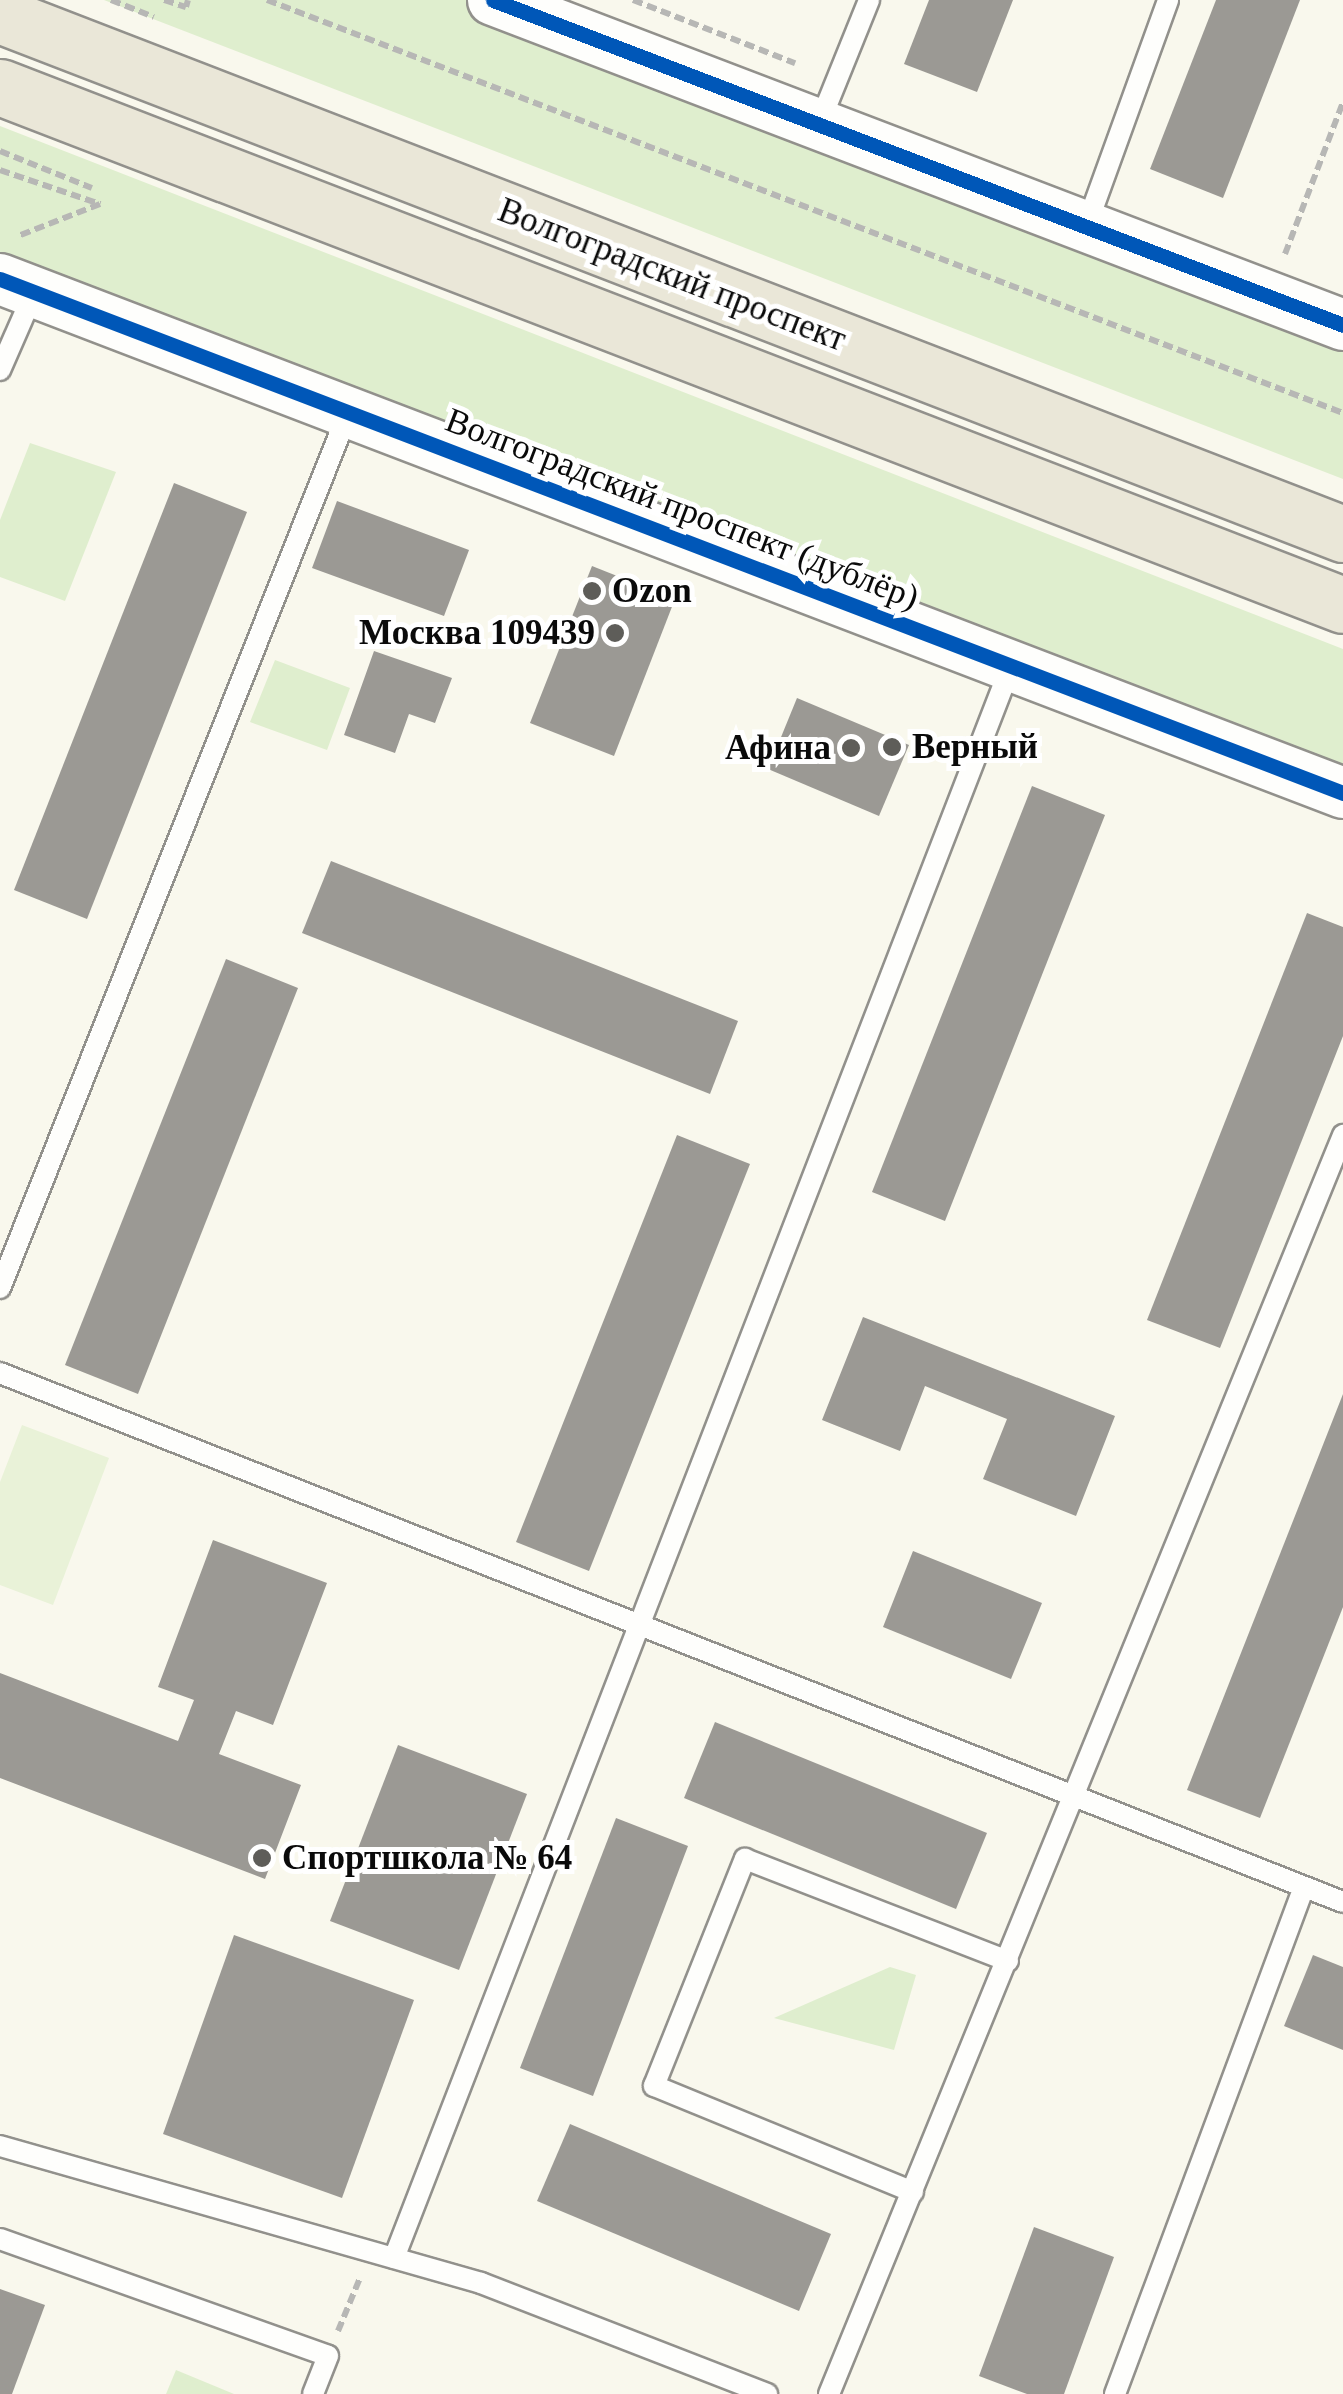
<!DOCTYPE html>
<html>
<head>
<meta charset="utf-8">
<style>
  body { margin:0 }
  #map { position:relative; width:1343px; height:2394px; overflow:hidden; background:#f9f8ed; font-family:Georgia,serif }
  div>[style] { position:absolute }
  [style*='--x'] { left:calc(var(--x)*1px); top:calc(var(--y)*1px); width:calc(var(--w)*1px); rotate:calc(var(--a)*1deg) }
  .green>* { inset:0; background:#dfeece }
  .pitch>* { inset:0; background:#e9f2d8 }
  .building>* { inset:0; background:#9b9994 }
  .path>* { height:6px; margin-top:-3px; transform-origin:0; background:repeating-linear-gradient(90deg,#b7b7b5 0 10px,transparent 0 15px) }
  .roads { filter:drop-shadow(2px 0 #92918c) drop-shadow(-2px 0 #92918c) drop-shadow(0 2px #92918c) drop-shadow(0 -2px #92918c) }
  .service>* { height:20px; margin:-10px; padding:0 10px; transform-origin:10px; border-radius:10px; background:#fefefc }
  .tertiary>* { height:50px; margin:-25px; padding:0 25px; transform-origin:25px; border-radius:25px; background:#fefefc }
  .primary>* { height:55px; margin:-27.5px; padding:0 27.5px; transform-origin:27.5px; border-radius:27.5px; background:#eae7d8 }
  .cycleway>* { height:15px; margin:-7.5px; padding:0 7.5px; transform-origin:7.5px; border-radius:7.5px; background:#0057b8 }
  .dots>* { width:28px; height:28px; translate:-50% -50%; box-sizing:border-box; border:5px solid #fff; border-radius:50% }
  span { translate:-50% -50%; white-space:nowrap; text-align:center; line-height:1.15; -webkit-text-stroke:10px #fff; paint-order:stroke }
  .street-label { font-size:35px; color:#0a0a0a }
  .poi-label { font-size:35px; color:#0a0a0a; font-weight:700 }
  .left { translate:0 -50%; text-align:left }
  .right { translate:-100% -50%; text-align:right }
</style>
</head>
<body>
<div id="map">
  <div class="green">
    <i style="clip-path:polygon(104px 0,472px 0,1343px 336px,1343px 479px)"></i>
    <i style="clip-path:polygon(0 126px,1343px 649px,1343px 772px,0 255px)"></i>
    <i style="clip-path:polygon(30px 443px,116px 472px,65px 601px,0 577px,0 520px)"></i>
    <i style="clip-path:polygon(275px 660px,350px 688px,327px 750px,250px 722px)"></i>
    <i style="clip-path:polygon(890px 1967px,916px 1975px,894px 2050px,774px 2018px)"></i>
    <i style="clip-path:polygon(176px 2370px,234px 2394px,166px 2394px)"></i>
  </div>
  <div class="pitch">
    <i style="clip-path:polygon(22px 1425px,109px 1458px,53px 1605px,0 1585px,0 1482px)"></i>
  </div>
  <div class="building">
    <i style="clip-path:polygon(929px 0,1013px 0,977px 92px,904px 64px)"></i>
    <i style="clip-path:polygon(1216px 0,1300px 0,1223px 198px,1150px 169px)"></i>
    <i style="clip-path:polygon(174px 483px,247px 512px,87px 919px,14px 890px)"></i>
    <i style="clip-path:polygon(337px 501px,469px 550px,444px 616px,312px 568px)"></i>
    <i style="clip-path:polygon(592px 566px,675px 599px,614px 756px,530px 723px)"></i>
    <i style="clip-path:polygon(374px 651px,452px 678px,435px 723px,409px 714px,395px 753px,344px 735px)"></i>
    <i style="clip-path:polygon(797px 698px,909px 745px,879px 816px,768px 769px)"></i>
    <i style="clip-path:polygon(1032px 786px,1105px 815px,945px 1221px,872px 1192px)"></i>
    <i style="clip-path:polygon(331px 861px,738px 1021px,710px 1094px,302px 933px)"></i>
    <i style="clip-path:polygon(1307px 913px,1343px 927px,1343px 1036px,1220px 1348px,1147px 1320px)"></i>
    <i style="clip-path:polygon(226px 959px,298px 988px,138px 1394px,65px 1365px)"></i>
    <i style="clip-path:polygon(677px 1135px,750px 1164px,589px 1571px,516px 1542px)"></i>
    <i style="clip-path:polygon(863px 1317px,1115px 1416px,1076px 1516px,983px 1479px,1007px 1419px,925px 1386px,900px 1451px,822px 1420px)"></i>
    <i style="clip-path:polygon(1343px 1394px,1343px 1607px,1260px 1818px,1187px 1790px)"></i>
    <i style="clip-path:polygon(213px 1540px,327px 1583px,273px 1725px,236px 1711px,219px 1754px,301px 1785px,265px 1879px,0 1778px,0 1673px,178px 1741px,194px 1700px,158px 1687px)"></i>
    <i style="clip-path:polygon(913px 1551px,1042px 1603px,1011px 1679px,883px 1627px)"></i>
    <i style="clip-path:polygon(715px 1722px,987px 1833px,956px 1909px,684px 1798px)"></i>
    <i style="clip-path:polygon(398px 1745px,527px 1794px,459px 1970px,330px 1921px)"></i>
    <i style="clip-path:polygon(616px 1818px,688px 1846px,593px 2096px,520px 2068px)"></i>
    <i style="clip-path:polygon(234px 1935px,414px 2000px,342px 2198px,163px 2134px)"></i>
    <i style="clip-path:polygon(1313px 1955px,1343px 1967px,1343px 2050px,1284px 2026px)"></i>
    <i style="clip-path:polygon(570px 2124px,831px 2234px,799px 2311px,537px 2201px)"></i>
    <i style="clip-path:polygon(1034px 2227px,1114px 2257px,1064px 2394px,1027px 2394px,979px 2376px)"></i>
    <i style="clip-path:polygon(0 2289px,45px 2305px,12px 2394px,0 2394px)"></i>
  </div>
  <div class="path">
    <i style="--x:111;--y:0;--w:46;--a:21.6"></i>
    <i style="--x:164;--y:0;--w:23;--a:18"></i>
    <i style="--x:186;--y:7;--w:7;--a:-74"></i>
    <i style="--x:267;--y:0;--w:1153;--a:21"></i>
    <i style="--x:633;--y:0;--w:174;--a:21.3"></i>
    <i style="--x:0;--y:151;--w:99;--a:21.9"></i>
    <i style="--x:0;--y:170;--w:106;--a:18.8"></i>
    <i style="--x:100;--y:204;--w:88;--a:158.7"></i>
    <i style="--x:1285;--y:254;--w:163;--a:-69.1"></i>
    <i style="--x:338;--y:2331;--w:57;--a:-67.5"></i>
  </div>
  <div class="roads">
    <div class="service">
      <i style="--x:819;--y:124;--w:134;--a:-68"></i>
      <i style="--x:1086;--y:227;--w:241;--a:-70.1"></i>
      <i style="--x:0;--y:370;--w:85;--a:-66.4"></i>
      <i style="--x:0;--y:1288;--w:942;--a:-68.31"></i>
      <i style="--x:0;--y:1373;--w:1443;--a:21.5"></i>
      <i style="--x:0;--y:2146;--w:500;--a:15.9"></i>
      <i style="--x:481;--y:2283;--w:307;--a:21.2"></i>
      <i style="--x:913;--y:2192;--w:280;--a:-157.7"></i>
      <i style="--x:654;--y:2086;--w:245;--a:-68.2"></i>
      <i style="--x:745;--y:1859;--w:282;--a:21.2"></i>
      <i style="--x:0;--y:2239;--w:348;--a:19.6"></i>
      <i style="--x:328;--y:2356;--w:41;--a:111.5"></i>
      <i style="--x:394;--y:2258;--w:1707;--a:-68.82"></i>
      <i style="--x:829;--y:2394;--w:1360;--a:-67.79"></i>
      <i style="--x:1115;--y:2394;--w:541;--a:-69.56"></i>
    </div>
    <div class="tertiary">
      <i style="--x:493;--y:0;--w:910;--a:20.92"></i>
      <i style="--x:0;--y:279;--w:1438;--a:20.94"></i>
    </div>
    <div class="primary">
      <i style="--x:0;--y:15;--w:1440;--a:21.13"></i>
      <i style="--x:0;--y:87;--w:1439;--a:21.09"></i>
    </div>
  </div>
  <div class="cycleway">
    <i style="--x:493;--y:0;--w:910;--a:20.92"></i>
    <i style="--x:0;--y:279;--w:1438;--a:20.94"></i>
  </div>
  <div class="dots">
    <i style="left:592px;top:591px;background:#5e5d59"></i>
    <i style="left:615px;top:633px;background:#5e5d59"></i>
    <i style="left:892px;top:747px;background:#5e5d59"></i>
    <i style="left:851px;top:748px;background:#5e5d59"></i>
    <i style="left:262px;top:1858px;background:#5e5d59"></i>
  </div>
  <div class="street-label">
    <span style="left:672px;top:275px;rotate:21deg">Волгоградский проспект</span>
    <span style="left:682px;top:509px;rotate:21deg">Волгоградский проспект (дублёр)</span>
  </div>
  <div class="poi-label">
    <span class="left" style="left:612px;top:591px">Ozon</span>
    <span class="right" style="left:595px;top:633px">Москва 109439</span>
    <span class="left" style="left:912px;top:747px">Верный</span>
    <span class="right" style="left:831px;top:748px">Афина</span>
    <span class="left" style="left:282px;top:1858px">Спортшкола № 64</span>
  </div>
</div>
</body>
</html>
